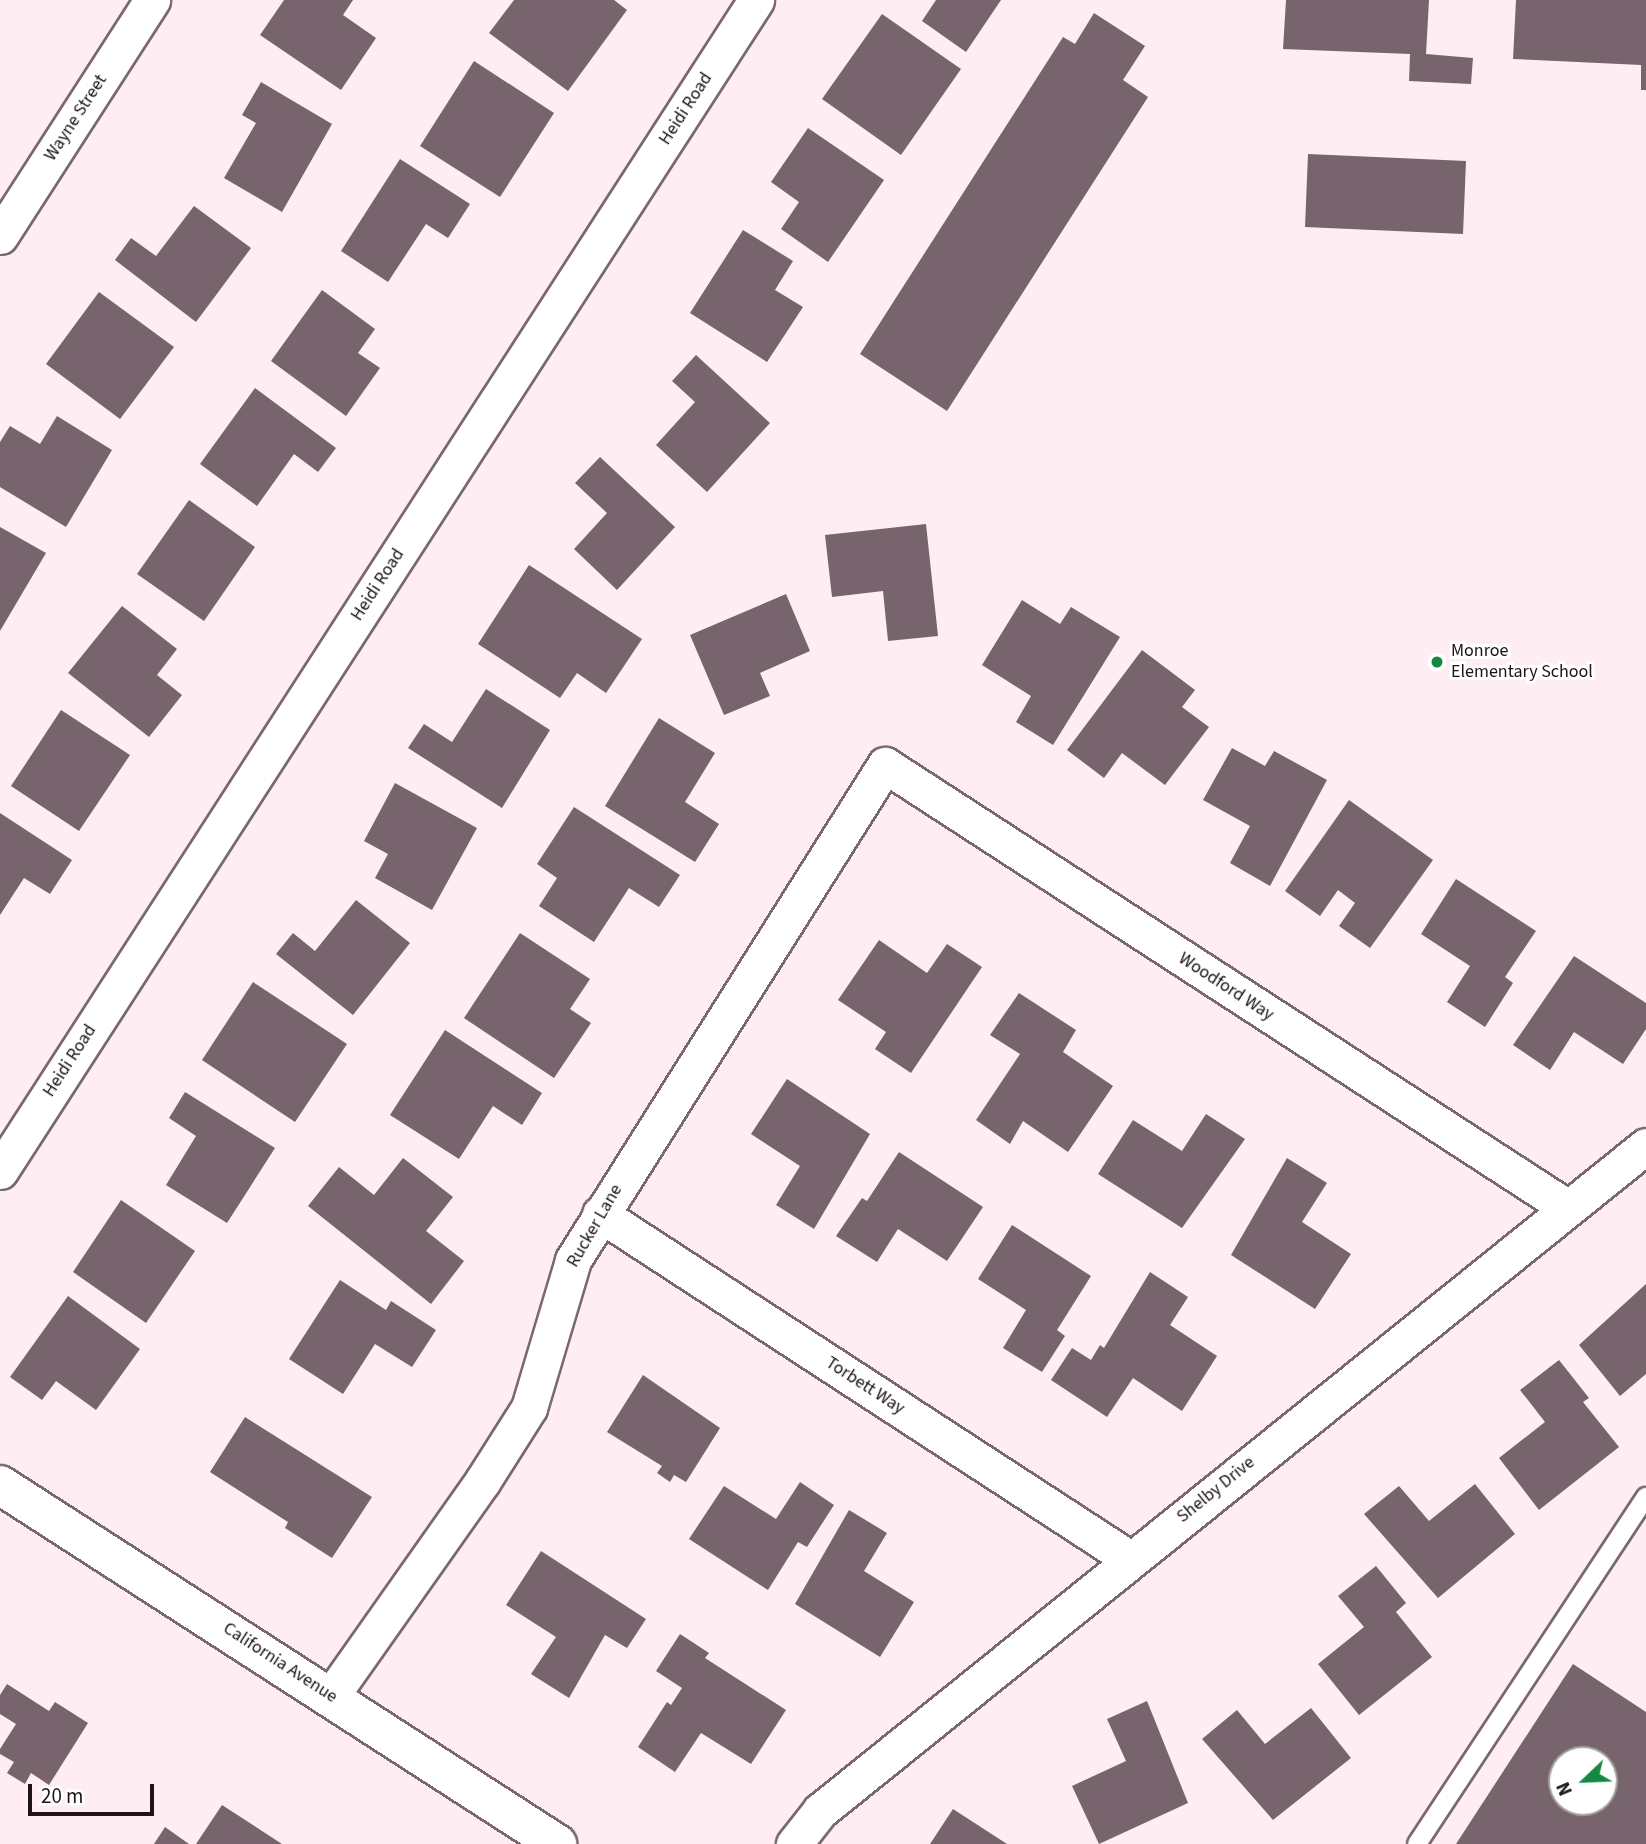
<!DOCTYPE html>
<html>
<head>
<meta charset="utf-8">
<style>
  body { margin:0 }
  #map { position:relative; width:1646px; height:1844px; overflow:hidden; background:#ffedf4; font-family:"Source Sans 3",sans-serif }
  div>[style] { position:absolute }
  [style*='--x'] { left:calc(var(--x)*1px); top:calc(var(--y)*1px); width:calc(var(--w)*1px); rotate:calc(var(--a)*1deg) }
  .building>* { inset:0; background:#77646c }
  .roads { filter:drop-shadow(2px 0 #7a676f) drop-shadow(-2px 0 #7a676f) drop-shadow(0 2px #7a676f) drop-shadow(0 -2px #7a676f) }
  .lane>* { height:18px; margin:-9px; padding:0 9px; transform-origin:9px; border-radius:9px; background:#fff }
  .street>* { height:35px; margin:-17.5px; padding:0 17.5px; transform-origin:17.5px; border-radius:17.5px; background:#fff }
  .secondary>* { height:38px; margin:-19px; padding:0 19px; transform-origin:19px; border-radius:19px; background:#fff }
  .dots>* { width:19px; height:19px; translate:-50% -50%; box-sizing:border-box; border:4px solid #fff; border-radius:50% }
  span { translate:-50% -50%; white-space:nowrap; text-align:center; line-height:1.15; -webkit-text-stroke:6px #fff; paint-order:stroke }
  .street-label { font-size:18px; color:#1c1417 }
  .poi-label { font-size:18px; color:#1c1417 }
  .left { translate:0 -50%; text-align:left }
  .north { position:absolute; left:1548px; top:1746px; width:70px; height:70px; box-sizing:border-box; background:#fff; border:2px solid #a4a1a2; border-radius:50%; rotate:247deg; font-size:19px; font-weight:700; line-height:28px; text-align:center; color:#1c1417 }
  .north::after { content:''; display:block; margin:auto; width:24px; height:32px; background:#148942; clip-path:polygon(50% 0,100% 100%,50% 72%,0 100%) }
  .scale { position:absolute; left:28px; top:1784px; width:126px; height:32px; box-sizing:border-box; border:4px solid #1c1417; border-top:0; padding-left:9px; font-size:21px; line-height:24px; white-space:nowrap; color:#1c1417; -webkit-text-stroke:5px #fff; paint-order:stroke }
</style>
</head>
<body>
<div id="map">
  <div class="building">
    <i style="clip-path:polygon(284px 0,353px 0,343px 15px,376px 38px,341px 90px,260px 35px)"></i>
    <i style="clip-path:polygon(514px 0,614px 0,627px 10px,568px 91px,489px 33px)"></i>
    <i style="clip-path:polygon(936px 0,1001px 0,966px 52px,922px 21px)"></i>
    <i style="clip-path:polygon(1286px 0,1429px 0,1426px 54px,1473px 58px,1471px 84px,1409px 81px,1410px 54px,1283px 49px)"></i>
    <i style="clip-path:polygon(1516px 0,1646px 0,1646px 90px,1641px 90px,1641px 65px,1513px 59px)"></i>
    <i style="clip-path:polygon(1094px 13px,1145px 46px,1123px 80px,1148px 97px,947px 411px,860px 354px,1063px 37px,1075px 44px)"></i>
    <i style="clip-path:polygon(882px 14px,961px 69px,901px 155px,822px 99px)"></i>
    <i style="clip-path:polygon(474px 61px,554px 113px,500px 197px,420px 146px)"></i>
    <i style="clip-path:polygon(261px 82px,332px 124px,282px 212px,224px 178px,256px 123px,242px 115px)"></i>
    <i style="clip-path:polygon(808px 128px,884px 180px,828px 262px,781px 229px,799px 202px,771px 182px)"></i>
    <i style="clip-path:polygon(1308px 154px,1466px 161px,1463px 234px,1305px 227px)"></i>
    <i style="clip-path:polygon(400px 159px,470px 204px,448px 238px,426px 224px,388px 282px,341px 251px)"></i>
    <i style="clip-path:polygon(194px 206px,251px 248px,196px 322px,115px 260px,131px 238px,156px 256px)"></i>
    <i style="clip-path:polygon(743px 230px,793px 261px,775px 290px,803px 307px,767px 362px,690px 313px)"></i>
    <i style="clip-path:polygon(322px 290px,375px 329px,358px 353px,380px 368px,346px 416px,271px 361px)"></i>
    <i style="clip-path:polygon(99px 292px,174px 347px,120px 419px,46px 364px)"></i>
    <i style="clip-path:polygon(696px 355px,770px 423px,707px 492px,656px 445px,695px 402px,672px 381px)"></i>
    <i style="clip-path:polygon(255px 388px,336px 448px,318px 472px,294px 454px,257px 506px,200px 464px)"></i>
    <i style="clip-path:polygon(57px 416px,112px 450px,66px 527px,0 487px,0 442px,10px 426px,40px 444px)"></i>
    <i style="clip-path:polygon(600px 457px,675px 527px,617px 590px,574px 549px,607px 513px,575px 483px)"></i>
    <i style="clip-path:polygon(189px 500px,255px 547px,204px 621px,137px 574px)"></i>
    <i style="clip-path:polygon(926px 524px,938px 636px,888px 641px,883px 591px,832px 597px,825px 535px)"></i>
    <i style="clip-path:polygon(0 527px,46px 553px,0 631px)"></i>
    <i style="clip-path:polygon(529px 565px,642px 639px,606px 693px,577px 673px,560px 698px,478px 644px)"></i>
    <i style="clip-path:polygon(786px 594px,810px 651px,760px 673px,770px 696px,724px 715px,690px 635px)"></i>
    <i style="clip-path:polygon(1022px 600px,1060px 624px,1071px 607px,1120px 637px,1053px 745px,1016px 722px,1031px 696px,982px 665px)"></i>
    <i style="clip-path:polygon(122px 606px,177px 649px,157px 675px,182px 695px,149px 737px,68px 673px)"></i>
    <i style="clip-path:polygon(1142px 650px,1195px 690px,1182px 707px,1209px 727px,1165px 785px,1122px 753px,1104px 778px,1067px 750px)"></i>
    <i style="clip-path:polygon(486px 689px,550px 730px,502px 808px,408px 748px,424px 724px,452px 742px)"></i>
    <i style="clip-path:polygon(61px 710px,130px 755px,79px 831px,11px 786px)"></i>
    <i style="clip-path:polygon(659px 718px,715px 753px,685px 802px,719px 824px,695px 862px,605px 806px)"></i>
    <i style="clip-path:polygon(1232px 748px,1265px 766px,1274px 751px,1327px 780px,1270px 886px,1230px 863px,1250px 826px,1203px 800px)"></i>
    <i style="clip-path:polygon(395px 783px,477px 828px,432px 910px,375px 878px,388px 854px,364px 841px)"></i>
    <i style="clip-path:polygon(1349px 800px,1433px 860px,1370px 948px,1339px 926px,1355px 903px,1338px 890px,1320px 916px,1285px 891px)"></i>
    <i style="clip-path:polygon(574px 807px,680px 875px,659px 907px,629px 888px,594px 942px,539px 906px,557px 878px,537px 864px)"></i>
    <i style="clip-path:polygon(0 813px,72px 860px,50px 894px,24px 878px,0 915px)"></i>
    <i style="clip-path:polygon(1456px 879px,1536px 931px,1505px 977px,1513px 983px,1485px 1027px,1447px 1002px,1470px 966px,1421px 934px)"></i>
    <i style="clip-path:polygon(356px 900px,410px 943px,353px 1015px,276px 954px,293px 933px,315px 951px)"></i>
    <i style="clip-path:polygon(520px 933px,590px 979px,570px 1009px,591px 1023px,554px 1078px,464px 1018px)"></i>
    <i style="clip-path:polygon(879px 940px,927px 973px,947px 944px,982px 967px,911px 1073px,875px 1049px,886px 1032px,838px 1000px)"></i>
    <i style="clip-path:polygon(1574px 956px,1646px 1003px,1646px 1029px,1623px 1064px,1574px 1032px,1550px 1070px,1513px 1045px)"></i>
    <i style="clip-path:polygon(253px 982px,347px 1044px,295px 1122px,202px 1060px)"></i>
    <i style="clip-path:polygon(1019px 993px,1076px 1030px,1063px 1052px,1113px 1086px,1068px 1152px,1023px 1121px,1010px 1144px,976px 1120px,1020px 1054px,990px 1035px)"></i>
    <i style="clip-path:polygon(445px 1030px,542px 1093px,522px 1125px,493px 1106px,459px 1159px,390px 1115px)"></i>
    <i style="clip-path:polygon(787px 1079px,870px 1134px,814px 1229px,776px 1205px,800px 1166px,751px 1134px)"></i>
    <i style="clip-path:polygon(185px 1092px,275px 1148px,227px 1223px,166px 1185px,196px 1136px,169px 1118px)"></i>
    <i style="clip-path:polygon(1206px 1114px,1245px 1139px,1182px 1228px,1098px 1174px,1133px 1120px,1182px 1151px)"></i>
    <i style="clip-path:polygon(899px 1152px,983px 1207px,947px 1261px,898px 1229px,877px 1262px,836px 1236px,862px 1198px,867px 1201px)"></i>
    <i style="clip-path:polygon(403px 1158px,453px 1197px,426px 1231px,464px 1261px,431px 1304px,308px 1206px,339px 1167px,374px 1195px)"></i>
    <i style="clip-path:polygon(1287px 1158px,1327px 1183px,1302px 1222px,1351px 1254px,1315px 1309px,1231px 1255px)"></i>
    <i style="clip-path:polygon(121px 1200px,195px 1251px,146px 1323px,73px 1272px)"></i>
    <i style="clip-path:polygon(1012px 1225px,1091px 1276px,1057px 1330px,1065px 1336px,1042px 1372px,1003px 1348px,1026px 1310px,978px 1279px)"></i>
    <i style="clip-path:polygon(1150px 1272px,1188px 1297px,1170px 1325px,1217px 1356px,1182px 1411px,1133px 1378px,1107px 1417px,1051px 1380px,1072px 1348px,1091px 1360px,1100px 1345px,1104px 1348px)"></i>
    <i style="clip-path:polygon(340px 1280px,386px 1310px,391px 1301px,436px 1330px,412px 1367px,375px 1344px,343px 1394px,289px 1359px)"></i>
    <i style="clip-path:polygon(1646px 1284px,1646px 1374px,1620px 1396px,1579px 1345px)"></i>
    <i style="clip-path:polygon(68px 1296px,140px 1349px,96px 1410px,56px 1381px,42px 1400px,10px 1377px)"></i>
    <i style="clip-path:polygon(1559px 1360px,1589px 1398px,1583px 1402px,1619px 1447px,1539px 1510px,1499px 1458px,1545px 1422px,1520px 1390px)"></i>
    <i style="clip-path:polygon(643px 1375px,720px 1428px,686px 1482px,674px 1475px,670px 1482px,657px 1473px,662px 1466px,607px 1432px)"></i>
    <i style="clip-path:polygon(245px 1417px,372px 1497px,332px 1558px,285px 1528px,288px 1522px,210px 1472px)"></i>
    <i style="clip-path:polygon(800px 1482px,834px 1505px,807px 1547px,798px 1542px,768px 1590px,689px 1539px,724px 1486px,776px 1519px)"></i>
    <i style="clip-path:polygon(1475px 1484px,1515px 1534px,1438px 1598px,1364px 1514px,1399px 1486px,1429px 1521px)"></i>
    <i style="clip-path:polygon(849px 1510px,887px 1533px,864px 1571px,914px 1602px,880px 1657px,795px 1604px)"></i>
    <i style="clip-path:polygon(541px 1551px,646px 1619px,627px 1648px,605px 1635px,569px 1698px,531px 1674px,556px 1637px,506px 1605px)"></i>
    <i style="clip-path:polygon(1376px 1566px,1406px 1603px,1396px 1612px,1432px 1657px,1359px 1715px,1318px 1664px,1364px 1627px,1338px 1596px)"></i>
    <i style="clip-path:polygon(680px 1634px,709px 1653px,705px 1658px,786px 1710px,751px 1764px,701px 1733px,675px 1772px,638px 1747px,667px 1702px,671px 1705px,682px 1688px,656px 1671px)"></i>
    <i style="clip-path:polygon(evenodd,1573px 1664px,1646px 1712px,1646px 1844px,1456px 1844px,1573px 1664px,1562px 1760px,1604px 1760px,1604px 1802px,1562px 1802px,1562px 1760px)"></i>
    <i style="clip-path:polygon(7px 1684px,49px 1711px,55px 1702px,88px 1723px,49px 1785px,31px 1773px,25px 1784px,7px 1773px,14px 1762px,0 1754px,0 1749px,16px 1724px,0 1714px,0 1695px)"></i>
    <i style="clip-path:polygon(1147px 1701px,1188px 1803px,1099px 1844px,1072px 1786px,1126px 1761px,1107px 1719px)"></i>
    <i style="clip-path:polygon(1311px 1708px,1351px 1758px,1273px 1820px,1202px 1739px,1237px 1710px,1265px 1744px)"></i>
    <i style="clip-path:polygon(222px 1805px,282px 1844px,196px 1844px)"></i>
    <i style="clip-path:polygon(953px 1809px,1007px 1844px,930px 1844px)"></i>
    <i style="clip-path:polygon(165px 1827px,189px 1844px,154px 1844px)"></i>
  </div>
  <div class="roads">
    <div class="lane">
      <i style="--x:1417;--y:1844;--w:416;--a:-56.6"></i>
    </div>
    <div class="street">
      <i style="--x:0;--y:236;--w:281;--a:-57.2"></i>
      <i style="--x:0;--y:1171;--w:1394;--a:-57.15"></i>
      <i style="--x:600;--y:1214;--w:632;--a:33.06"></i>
      <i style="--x:331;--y:1696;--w:262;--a:-54.8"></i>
      <i style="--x:482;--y:1482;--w:88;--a:-57.6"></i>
      <i style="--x:529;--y:1408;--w:154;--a:-73.4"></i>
      <i style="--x:573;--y:1260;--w:585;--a:-57.78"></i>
      <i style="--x:885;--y:765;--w:814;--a:32.97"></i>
      <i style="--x:794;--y:1844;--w:42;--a:-51.8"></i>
      <i style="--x:820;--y:1811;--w:1060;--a:-38.84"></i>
    </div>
    <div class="secondary">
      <i style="--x:0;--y:1485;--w:663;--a:32.8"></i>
    </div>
  </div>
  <div class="dots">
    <i style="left:1437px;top:662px;background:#148942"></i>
  </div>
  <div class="street-label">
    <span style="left:686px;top:109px;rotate:-57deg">Heidi Road</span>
    <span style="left:76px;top:118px;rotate:-57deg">Wayne Street</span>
    <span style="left:378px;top:585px;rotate:-57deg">Heidi Road</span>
    <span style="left:1226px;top:987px;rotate:33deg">Woodford Way</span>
    <span style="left:70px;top:1061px;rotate:-57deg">Heidi Road</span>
    <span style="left:595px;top:1226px;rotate:-60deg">Rucker Lane</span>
    <span style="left:865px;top:1386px;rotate:33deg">Torbett Way</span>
    <span style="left:1216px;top:1490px;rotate:-39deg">Shelby Drive</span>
    <span style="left:280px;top:1663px;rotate:33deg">California Avenue</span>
  </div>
  <div class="poi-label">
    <span class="left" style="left:1451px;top:662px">Monroe<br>Elementary School</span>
  </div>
  <div class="north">N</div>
  <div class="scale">20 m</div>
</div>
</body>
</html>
